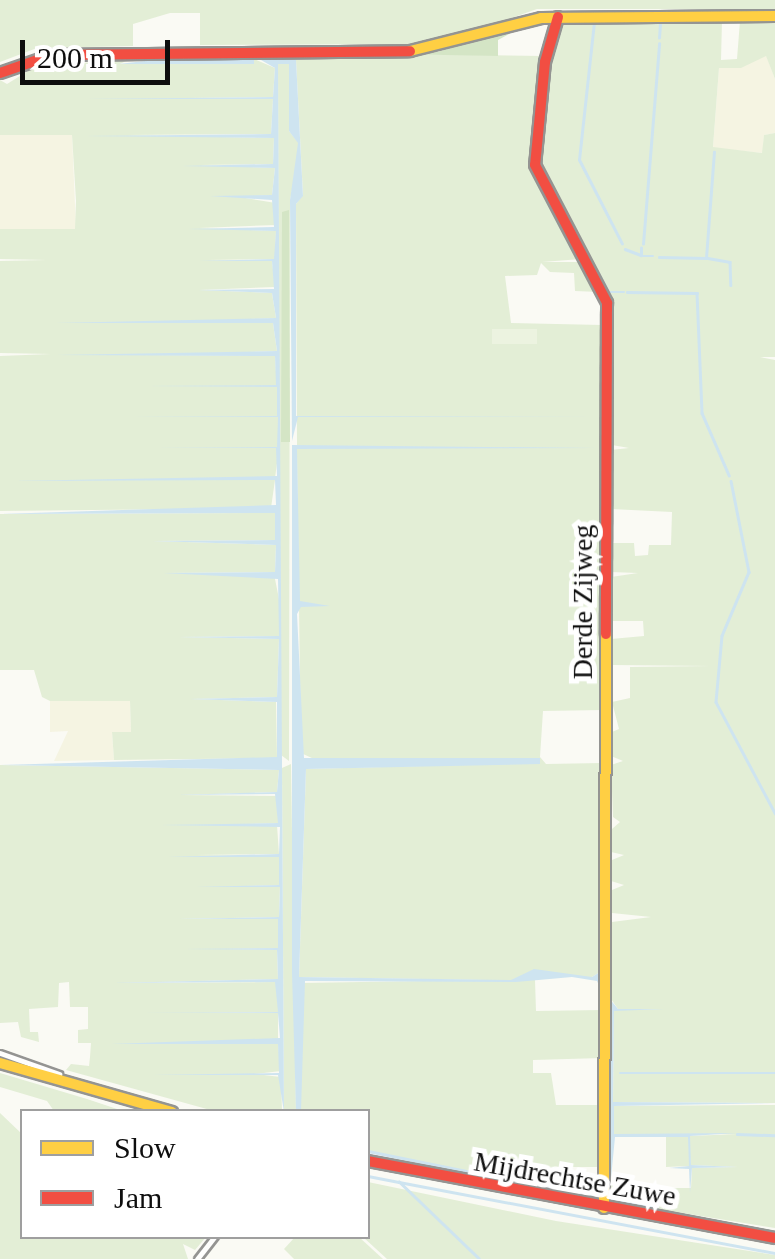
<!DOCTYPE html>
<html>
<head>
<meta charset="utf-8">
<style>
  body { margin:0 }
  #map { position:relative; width:775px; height:1259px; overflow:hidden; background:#fafaf4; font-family:Georgia,serif }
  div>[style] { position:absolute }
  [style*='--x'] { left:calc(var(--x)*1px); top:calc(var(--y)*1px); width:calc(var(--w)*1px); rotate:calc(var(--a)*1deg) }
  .farmland>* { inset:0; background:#f5f4e2 }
  .green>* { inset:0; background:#e3eed6 }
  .forest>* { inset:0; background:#d4e5c5 }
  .pitch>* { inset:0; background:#ecf3e0 }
  .water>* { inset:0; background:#cee4f0 }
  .stream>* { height:2.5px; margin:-1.25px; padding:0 1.25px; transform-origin:1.25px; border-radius:1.25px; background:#cee4f0 }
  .roads { filter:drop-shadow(2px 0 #949492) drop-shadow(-2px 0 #949492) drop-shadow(0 2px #949492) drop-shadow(0 -2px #949492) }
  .street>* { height:5px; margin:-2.5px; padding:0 2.5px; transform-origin:2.5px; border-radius:2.5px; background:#fefefd }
  .slow>* { height:10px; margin:-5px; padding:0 5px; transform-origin:5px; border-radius:5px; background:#ffcf43 }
  .jam>* { height:10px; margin:-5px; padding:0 5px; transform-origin:5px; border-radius:5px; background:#f24e42 }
  span { translate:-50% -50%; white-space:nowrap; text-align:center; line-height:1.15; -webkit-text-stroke:10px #fff; paint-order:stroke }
  .street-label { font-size:28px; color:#0e0e0e }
  .legend { position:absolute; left:20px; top:1109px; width:350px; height:130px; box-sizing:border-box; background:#fff; border:2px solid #9f9f9f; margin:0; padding:12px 18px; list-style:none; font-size:30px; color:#0e0e0e }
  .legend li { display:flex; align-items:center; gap:20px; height:50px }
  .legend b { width:50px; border:2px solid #9f9f9f }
  .scale { position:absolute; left:20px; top:40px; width:150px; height:45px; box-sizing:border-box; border:5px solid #0e0e0e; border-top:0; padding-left:12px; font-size:30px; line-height:35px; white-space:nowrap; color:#0e0e0e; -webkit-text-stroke:8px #fff; paint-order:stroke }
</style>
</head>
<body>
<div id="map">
  <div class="farmland">
    <i style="clip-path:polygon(766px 55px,775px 79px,775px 133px,764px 135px,763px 153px,713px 148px,719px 68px)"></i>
    <i style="clip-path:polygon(0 135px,72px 135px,76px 229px,0 229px)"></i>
    <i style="clip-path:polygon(50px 701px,130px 701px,131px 732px,112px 733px,114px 760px,54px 761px,68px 731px,50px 732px)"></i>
  </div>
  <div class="green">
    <i style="clip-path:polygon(0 0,775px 0,775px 9px,537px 9px,455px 38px,415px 44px,200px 45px,200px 13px,170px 13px,133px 24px,133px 46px,37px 48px,0 62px)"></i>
    <i style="clip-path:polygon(563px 20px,722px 21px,721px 60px,737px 59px,740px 21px,775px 21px,775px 79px,766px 56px,741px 68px,719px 68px,713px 147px,762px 153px,764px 135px,775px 133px,775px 357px,760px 357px,775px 360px,775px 1103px,613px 1102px,614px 1010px,662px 1010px,618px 1009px,611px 999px,612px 922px,651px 917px,612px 913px,612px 890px,624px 885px,611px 881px,612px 860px,624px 855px,611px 852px,612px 829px,620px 822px,613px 817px,611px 765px,623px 761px,611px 756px,612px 732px,619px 729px,612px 702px,630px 698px,630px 667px,711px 666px,613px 665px,609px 657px,607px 637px,612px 644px,611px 639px,644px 636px,643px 621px,612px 621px,611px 577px,638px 573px,611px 572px,610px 543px,634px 543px,635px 556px,648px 555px,649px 545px,671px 545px,672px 512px,611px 509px,611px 450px,629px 448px,612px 445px,608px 293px,537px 158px,548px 55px)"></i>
    <i style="clip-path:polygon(391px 54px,543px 56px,530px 167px,581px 259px,542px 262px,583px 262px,599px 292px,575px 291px,574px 273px,550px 272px,541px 263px,537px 275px,505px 276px,511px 323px,602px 325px,602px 710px,543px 711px,540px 757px,546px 764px,602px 763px,603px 970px,592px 977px,519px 976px,535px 980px,536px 1011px,602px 1010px,602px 1058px,533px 1060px,533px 1073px,551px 1073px,556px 1105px,602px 1105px,601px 1167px,572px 1167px,569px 1191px,368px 1151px,368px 1112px,301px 1111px,300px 983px,486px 980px,299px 977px,306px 769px,540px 763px,539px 758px,314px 759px,301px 753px,297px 455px,297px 449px,324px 448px,297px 447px,296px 204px,303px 195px,296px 60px)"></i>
    <i style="clip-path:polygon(107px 57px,130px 59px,120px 64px,254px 59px,275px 68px,273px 97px,188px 98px,273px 99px,271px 134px,126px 135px,274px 138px,273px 164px,200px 165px,275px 168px,272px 195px,239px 197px,276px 203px,276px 225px,199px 228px,276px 231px,275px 259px,207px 260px,272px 261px,275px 287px,199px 290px,272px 293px,276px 318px,159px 323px,273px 323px,277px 351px,152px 355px,275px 356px,279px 418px,278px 64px,289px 63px,289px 131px,298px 142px,298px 160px,290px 200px,289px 761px,281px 755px,280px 615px,279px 636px,178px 637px,279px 639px,277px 697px,191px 699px,276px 702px,277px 758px,114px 760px,112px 732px,131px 732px,130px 701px,50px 701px,42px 697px,34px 670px,0 670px,0 514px,275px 513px,275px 540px,153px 541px,276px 545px,275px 572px,165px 573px,274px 574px,281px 609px,278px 456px,275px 478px,173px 479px,275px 480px,271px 508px,0 511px,0 356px,51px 354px,0 353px,0 261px,47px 260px,0 259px,0 229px,75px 229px,76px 201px,72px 135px,0 135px,0 80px,7px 84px,33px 68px,112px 60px)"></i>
    <i style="clip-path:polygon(291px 764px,296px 1112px,284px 1111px,282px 768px)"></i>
    <i style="clip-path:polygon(0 765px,279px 770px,277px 792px,181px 795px,280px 796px,278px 823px,247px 824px,277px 825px,279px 854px,195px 855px,279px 856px,279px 885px,245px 886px,280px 887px,279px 917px,179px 919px,278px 919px,278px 948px,226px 949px,277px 950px,278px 979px,121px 983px,276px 982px,279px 1012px,202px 1012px,278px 1013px,278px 1042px,172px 1043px,278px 1044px,281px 1071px,255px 1074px,281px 1077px,282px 1111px,214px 1111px,66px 1070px,71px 1064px,89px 1066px,90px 1057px,91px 1043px,78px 1043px,78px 1030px,88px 1029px,88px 1007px,70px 1007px,69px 982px,59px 983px,58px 1007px,29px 1009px,30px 1032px,38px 1032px,39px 1042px,21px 1037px,18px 1022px,0 1023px)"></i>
    <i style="clip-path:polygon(0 1073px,87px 1099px,123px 1111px,54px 1111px,47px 1101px,0 1087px)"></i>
    <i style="clip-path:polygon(775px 1105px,775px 1228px,608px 1201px,611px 1182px,637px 1183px,645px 1198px,664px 1209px,666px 1188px,691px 1188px,692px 1168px,738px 1167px,691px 1165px,690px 1157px,689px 1166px,666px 1167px,666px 1137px,737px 1134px,614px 1134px,614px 1106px)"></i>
    <i style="clip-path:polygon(0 1113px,22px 1134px,22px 1236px,206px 1237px,195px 1250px,183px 1244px,188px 1259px,0 1259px)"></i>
    <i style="clip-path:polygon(368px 1182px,556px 1221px,775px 1255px,775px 1259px,387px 1259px,363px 1237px)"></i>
    <i style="clip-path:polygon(295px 1237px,359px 1237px,383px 1259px,294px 1259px,284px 1249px)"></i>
  </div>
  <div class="forest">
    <i style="clip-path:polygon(520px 28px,498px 40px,498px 56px,391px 54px,437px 52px)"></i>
    <i style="clip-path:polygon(289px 210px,290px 442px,281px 442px,282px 212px)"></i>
  </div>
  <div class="pitch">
    <i style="clip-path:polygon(492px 329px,537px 329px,537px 344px,492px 344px)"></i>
  </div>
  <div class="water">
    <i style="clip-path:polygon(178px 57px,254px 59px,254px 64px,119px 64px)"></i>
    <i style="clip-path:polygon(261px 60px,296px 60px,303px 196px,296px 204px,296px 416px,596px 416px,298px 417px,292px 441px,290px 200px,298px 143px,289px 131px,289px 64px,278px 64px,284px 1112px,278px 1075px,153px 1075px,279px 1073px,278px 1044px,111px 1044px,280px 1038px,278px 1013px,143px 1013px,278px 1012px,275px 982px,111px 983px,278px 979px,277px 950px,185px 949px,278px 948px,278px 919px,178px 919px,279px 917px,280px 887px,196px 887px,279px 885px,279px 857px,168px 857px,279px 854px,280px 827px,161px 825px,278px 823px,275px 794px,176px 795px,277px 792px,279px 770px,0 765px,277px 757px,277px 702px,190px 699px,277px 697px,279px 639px,178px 637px,279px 636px,278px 579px,163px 573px,275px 572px,276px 545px,152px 541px,275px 540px,275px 513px,0 514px,276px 505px,275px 480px,12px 481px,277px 476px,276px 448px,157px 447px,277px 447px,278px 417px,132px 417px,277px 416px,277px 387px,148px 386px,276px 385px,275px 356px,56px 355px,277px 351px,273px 323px,56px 323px,276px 318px,272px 293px,198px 290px,274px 289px,272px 261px,199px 261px,274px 259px,276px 231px,188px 229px,274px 227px,272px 200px,210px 196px,272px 195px,275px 168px,182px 166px,273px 164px,274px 138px,85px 136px,271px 134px,273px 99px,86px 99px,273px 97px,275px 68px)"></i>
    <i style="clip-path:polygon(292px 445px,597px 448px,297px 449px,300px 601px,330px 606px,301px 607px,297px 614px,304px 758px,540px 758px,540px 764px,306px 769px,299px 977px,511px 980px,534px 969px,592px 977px,603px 970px,601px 990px,597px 981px,572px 977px,516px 982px,305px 981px,301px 1111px,296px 1111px,292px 973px)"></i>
    <i style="clip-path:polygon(609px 998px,618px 1009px,664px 1009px,614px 1011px,613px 1102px,775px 1103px,614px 1106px,614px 1134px,737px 1133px,690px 1136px,691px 1165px,737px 1167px,692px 1168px,690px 1193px,689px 1169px,669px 1168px,689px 1166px,688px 1137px,615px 1137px,609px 1199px)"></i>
  </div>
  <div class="stream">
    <i style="--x:659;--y:38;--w:16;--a:-86"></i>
    <i style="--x:660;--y:22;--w:75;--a:0"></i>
    <i style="--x:571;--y:227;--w:39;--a:59"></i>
    <i style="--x:622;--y:244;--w:94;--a:-117.1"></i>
    <i style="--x:579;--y:160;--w:139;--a:-83.8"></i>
    <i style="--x:594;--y:22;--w:52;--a:0"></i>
    <i style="--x:643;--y:244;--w:201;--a:-85.4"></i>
    <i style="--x:625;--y:249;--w:17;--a:21"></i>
    <i style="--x:641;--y:255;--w:7;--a:-90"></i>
    <i style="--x:643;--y:256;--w:10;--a:0"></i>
    <i style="--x:659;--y:257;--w:47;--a:1.2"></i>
    <i style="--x:706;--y:258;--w:106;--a:-85.7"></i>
    <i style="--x:708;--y:258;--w:22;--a:10"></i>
    <i style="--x:730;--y:262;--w:23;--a:88"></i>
    <i style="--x:595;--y:267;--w:29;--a:61"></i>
    <i style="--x:609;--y:292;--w:15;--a:0"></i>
    <i style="--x:627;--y:292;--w:70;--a:0.8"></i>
    <i style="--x:697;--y:293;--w:120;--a:87.6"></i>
    <i style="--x:702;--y:413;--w:68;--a:66.5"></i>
    <i style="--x:731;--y:481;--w:93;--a:78.8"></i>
    <i style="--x:749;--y:572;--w:69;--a:112.9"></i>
    <i style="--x:722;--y:636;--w:66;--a:95.2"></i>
    <i style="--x:716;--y:702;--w:126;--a:62"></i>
    <i style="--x:620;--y:1073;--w:155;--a:0"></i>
    <i style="--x:737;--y:1134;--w:38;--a:2"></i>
    <i style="--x:368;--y:1151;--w:235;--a:11.5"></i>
    <i style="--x:368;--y:1176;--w:31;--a:11"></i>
    <i style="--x:611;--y:1199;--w:46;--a:10.1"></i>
    <i style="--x:479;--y:1259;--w:111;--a:-136.1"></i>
    <i style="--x:399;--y:1182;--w:383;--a:10.7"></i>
  </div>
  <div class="roads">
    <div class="street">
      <i style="--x:0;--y:1053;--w:63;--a:19.6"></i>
      <i style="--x:197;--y:1259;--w:29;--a:-52"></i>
    </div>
    <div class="slow">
      <i style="--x:410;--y:51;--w:135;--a:-14.1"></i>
      <i style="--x:541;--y:18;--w:234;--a:-0.5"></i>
      <i style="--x:0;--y:1063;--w:179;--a:15.9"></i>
      <i style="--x:604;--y:1208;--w:574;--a:-89.8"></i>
    </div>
    <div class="jam">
      <i style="--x:558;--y:17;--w:47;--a:106.1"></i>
      <i style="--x:545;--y:62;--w:103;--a:95.5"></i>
      <i style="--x:535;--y:165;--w:156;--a:62.4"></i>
      <i style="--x:607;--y:303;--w:331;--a:90.2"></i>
      <i style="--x:0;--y:73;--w:55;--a:-19.1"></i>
      <i style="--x:52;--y:55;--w:358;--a:-0.6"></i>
      <i style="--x:368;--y:1161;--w:414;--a:10.7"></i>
    </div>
  </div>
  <div class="street-label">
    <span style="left:583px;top:602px;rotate:-90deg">Derde Zijweg</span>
    <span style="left:575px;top:1179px;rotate:10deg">Mijdrechtse Zuwe</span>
  </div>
  <ul class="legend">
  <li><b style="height:12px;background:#ffcf43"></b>Slow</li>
  <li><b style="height:12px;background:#f24e42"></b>Jam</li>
  </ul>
  <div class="scale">200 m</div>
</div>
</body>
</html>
